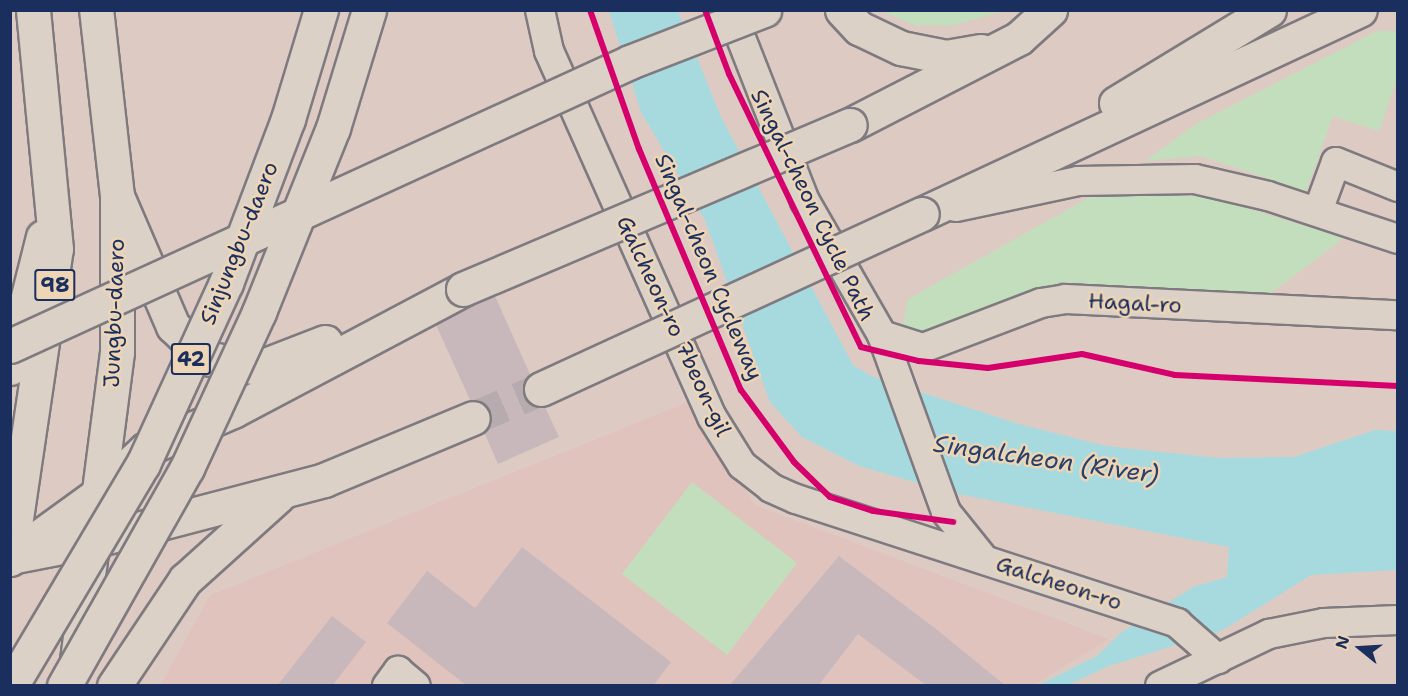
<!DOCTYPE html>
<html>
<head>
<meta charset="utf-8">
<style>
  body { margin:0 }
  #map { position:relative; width:1408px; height:696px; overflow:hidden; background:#ddcbc3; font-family:"Shantell Sans",sans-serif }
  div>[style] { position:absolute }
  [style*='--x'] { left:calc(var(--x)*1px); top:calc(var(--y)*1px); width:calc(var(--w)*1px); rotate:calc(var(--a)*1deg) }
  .built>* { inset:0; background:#e1c3be }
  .green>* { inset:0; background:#c3debc }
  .water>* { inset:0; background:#a6dade }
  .building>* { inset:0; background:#c8b8bb }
  .highway-tunnel>* { height:33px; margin-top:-16.5px; transform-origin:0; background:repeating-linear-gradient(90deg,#b6acaf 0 33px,transparent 0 49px) }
  .roads { filter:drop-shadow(2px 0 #7e7a7f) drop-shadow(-2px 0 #7e7a7f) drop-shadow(0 2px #7e7a7f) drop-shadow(0 -2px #7e7a7f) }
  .minor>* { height:28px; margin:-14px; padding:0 14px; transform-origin:14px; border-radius:14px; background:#dbd1c6 }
  .major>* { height:33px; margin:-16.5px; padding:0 16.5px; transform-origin:16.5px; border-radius:16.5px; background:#dbd1c6 }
  .highway>* { height:33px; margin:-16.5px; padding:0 16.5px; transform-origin:16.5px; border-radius:16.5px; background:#dbd1c6 }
  .bridges { filter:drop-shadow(2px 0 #7e7a7f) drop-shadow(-2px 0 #7e7a7f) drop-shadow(0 2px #7e7a7f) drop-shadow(0 -2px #7e7a7f) }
  .highway-bridge>* { height:33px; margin:-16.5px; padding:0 16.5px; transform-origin:16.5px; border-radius:16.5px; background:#dbd1c6 }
  .cycleway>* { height:6px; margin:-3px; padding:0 3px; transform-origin:3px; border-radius:3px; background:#d6006c }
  span { translate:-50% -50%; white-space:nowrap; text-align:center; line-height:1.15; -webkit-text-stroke:5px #edd5b5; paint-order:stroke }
  .shield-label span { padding:2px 4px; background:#edd5b5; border:2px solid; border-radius:4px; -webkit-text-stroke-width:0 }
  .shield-label { font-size:21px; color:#1b2f5e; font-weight:700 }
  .street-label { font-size:22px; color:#1b2f5e }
  .water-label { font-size:24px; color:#27416c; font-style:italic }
  .frame { position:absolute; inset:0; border:12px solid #1b2f5e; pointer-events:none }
  .north { position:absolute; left:1330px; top:618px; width:60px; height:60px; -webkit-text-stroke:4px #edd5b5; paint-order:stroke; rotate:288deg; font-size:16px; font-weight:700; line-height:24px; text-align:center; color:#1b2f5e }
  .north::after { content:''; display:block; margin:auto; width:21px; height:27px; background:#1b2f5e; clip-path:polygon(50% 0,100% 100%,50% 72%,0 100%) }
</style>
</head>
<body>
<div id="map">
  <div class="built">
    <i style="clip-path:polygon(690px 401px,755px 505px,1109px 639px,1032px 686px,160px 686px,210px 595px)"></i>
  </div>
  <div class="green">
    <i style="clip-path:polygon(881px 11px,1004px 11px,950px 26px,915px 25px)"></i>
    <i style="clip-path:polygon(1377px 31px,1398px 31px,1397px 79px,1379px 131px,1333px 116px,1306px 191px,1200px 156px,1145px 161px,1196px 124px)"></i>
    <i style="clip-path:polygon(1092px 196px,1207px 196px,1344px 238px,1267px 296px,1063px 282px,1005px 302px,926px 344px,902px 328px,908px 299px)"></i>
    <i style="clip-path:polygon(692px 482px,797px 563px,727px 655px,622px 574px)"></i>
  </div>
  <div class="water">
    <i style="clip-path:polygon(609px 11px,678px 11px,721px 117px,853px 365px,871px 376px,1019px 424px,1106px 446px,1218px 458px,1294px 457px,1375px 430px,1397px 431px,1397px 570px,1311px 575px,1223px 630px,1109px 666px,1068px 685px,1039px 685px,1097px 656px,1122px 632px,1193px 587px,1227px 577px,1229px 547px,953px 493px,859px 466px,802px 437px,770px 402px,705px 220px,641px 112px)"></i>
  </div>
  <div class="building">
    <i style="clip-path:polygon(495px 296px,530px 374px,524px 396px,531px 405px,545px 407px,559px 437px,498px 464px,484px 432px,490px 410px,470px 400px,436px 325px)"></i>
    <i style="clip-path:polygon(522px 547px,671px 662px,653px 686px,467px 686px,387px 623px,427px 571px,475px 608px)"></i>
    <i style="clip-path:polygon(839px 556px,936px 629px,1006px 686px,927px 686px,858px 634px,818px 686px,729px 686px)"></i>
    <i style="clip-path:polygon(332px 616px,366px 642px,332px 686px,277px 686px)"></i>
  </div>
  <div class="highway-tunnel">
    <i style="--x:473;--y:418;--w:74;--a:-23.1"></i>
  </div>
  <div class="roads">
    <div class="minor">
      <i style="--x:540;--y:10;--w:42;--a:77.6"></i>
      <i style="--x:549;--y:51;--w:401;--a:66"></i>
      <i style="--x:712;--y:417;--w:57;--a:58"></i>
      <i style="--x:742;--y:465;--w:37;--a:38"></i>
      <i style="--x:771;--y:488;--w:27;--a:24"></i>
      <i style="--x:796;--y:499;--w:401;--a:18"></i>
      <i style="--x:1177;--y:623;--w:55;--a:41.3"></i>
      <i style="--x:730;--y:10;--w:205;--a:68.6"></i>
      <i style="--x:805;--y:201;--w:155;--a:60.1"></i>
      <i style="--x:882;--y:335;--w:188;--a:70.1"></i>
      <i style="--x:946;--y:512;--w:59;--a:51.2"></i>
      <i style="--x:956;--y:207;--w:125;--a:-12"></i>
      <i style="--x:1078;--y:181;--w:117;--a:-1"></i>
      <i style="--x:1195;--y:179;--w:75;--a:13.1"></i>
      <i style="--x:1268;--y:196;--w:137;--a:18.3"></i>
      <i style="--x:1318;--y:211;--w:52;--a:-69.8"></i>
      <i style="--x:1336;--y:162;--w:67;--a:22"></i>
      <i style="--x:882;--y:335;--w:43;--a:17.6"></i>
      <i style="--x:923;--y:348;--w:126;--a:-20.9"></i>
      <i style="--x:1041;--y:303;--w:24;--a:-9"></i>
      <i style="--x:1065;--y:299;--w:333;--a:2.8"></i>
      <i style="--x:387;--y:686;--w:19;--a:-54"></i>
      <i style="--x:398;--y:671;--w:23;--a:40"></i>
      <i style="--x:1160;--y:686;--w:121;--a:-25.5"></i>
      <i style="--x:1269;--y:634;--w:56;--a:-11.3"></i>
      <i style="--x:1324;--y:623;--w:74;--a:-2.3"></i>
    </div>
    <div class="major">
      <i style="--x:10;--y:368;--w:135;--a:-75.9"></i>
      <i style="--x:10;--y:557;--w:84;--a:-11"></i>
      <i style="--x:10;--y:559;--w:313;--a:-81.6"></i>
      <i style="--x:56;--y:249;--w:240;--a:-95.5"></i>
      <i style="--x:77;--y:660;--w:311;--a:-82.6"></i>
      <i style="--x:117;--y:352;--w:156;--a:-90"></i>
      <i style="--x:117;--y:196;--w:187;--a:-96.4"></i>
    </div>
    <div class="highway">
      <i style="--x:842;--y:10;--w:25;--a:47"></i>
      <i style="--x:859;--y:28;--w:47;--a:25.5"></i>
      <i style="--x:901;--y:48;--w:46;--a:11.3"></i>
      <i style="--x:946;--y:57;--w:35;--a:-10"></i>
      <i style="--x:1116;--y:103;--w:179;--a:-31.3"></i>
      <i style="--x:850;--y:125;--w:190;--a:-27.2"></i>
      <i style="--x:1019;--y:38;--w:42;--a:-42.1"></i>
      <i style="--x:117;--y:196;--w:142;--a:66.7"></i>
      <i style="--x:173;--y:326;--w:46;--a:44.1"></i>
      <i style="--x:206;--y:358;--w:53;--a:10.9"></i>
      <i style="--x:258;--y:368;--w:72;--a:-21.2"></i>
      <i style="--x:922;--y:214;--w:483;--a:-25"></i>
      <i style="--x:92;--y:541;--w:240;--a:-14.7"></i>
      <i style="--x:324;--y:480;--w:161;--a:-22.6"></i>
      <i style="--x:11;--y:557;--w:107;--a:-35.9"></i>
      <i style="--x:98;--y:494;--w:66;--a:-43.2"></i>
      <i style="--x:146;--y:449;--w:95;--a:-23.6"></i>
      <i style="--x:233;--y:411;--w:260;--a:-27.9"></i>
      <i style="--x:114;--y:686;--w:128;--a:-56.2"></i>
      <i style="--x:185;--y:580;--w:125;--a:-42.1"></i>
    </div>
  </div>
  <div class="bridges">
    <div class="highway-bridge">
      <i style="--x:463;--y:289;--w:420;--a:-23"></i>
      <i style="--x:10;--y:346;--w:682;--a:-24.61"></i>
      <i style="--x:630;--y:62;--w:144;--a:-21.2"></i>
      <i style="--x:541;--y:389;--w:419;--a:-24.7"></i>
      <i style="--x:11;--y:686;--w:258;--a:-59.3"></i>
      <i style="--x:143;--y:464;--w:199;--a:-65.4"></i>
      <i style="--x:226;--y:283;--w:175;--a:-69.3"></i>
      <i style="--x:288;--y:119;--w:114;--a:-73.2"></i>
      <i style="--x:64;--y:686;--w:250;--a:-60.6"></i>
      <i style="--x:187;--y:468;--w:172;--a:-65.2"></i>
      <i style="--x:259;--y:312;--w:198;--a:-68.1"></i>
      <i style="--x:333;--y:128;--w:123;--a:-73"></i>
    </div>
  </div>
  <div class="cycleway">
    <i style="--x:590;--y:10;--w:147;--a:70.6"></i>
    <i style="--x:639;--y:149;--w:262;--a:67.1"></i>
    <i style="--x:741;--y:390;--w:89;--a:53.6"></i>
    <i style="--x:794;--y:462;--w:50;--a:44.2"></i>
    <i style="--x:830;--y:497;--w:45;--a:18"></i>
    <i style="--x:873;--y:511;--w:81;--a:7.8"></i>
    <i style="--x:705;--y:10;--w:68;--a:69.4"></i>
    <i style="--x:729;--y:74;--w:303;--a:64.2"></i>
    <i style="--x:861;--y:347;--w:60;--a:13.6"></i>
    <i style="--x:919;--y:361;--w:69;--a:5.8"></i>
    <i style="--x:988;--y:368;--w:95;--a:-8.5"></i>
    <i style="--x:1082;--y:354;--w:95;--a:12.7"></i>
    <i style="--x:1175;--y:375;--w:223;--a:2.8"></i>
  </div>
  <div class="shield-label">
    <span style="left:55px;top:285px">98</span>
    <span style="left:191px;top:359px">42</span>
  </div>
  <div class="street-label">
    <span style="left:813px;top:205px;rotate:64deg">Singal-cheon Cycle Path</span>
    <span style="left:239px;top:243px;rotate:-68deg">Sinjungbu-daero</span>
    <span style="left:709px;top:267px;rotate:67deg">Singal-cheon Cycleway</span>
    <span style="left:1135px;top:303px;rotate:3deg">Hagal-ro</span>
    <span style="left:114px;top:313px;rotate:-88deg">Jungbu-daero</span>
    <span style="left:674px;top:326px;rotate:65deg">Galcheon-ro 7beon-gil</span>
    <span style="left:1059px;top:583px;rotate:18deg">Galcheon-ro</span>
  </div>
  <div class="water-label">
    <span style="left:1046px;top:460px;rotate:8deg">Singalcheon (River)</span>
  </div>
  <div class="frame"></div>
  <div class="north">N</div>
</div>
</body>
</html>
